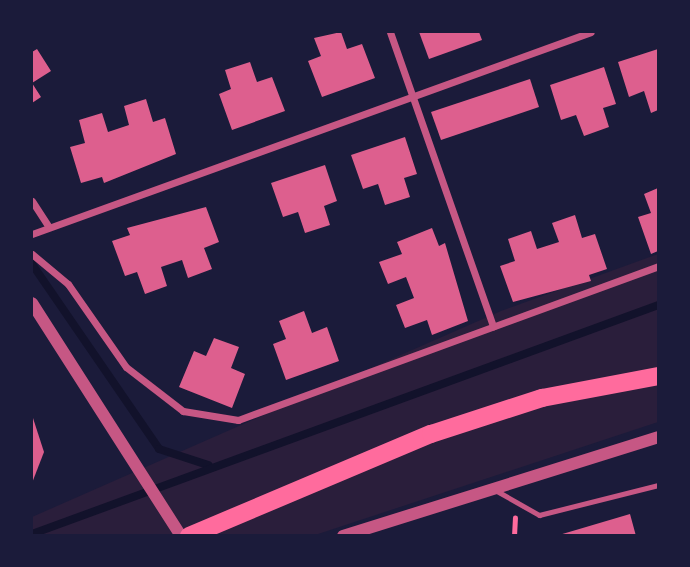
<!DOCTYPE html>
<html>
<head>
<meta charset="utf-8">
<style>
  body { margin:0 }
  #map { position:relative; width:690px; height:567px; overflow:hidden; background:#1b1b3a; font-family:"Playfair Display",serif }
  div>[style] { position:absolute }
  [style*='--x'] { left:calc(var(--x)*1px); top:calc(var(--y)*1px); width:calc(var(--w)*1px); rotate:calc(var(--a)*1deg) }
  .green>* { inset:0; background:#2a1e3b }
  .stream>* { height:8px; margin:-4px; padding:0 4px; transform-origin:4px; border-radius:4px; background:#12122b }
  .building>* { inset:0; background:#dd5f8e }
  .path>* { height:4.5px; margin:-2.25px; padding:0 2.25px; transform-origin:2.25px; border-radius:2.25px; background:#ff6b9d }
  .service>* { height:5px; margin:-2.5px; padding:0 2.5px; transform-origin:2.5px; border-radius:2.5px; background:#c65784 }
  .minor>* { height:7px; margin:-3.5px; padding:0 3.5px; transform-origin:3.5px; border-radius:3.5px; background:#c65784 }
  .tertiary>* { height:12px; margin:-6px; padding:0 6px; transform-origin:6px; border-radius:6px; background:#c65784 }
  .primary>* { height:18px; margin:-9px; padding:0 9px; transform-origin:9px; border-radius:9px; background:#ff6b9d }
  span { translate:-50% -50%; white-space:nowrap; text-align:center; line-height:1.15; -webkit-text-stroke:6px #1b1b3a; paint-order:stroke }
  .frame { position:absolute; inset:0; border:33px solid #1b1b3a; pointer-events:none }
</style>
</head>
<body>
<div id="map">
  <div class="green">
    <i style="clip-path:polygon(658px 254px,658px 422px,315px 535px,32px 536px,32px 517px,501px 311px)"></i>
  </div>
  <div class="stream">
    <i style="--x:32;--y:264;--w:224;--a:55.5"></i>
    <i style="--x:159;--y:449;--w:52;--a:18.1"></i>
    <i style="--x:32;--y:534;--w:667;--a:-20.09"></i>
  </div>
  <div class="building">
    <i style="clip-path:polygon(341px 32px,347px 49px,362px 44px,375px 78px,322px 97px,308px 61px,321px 56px,314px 38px)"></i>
    <i style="clip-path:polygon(419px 32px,479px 32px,482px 40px,429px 59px)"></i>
    <i style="clip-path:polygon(37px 49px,51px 71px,32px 83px,41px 97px,32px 103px,32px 52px)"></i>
    <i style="clip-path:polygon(658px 49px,658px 110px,651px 113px,644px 91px,629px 97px,618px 62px)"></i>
    <i style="clip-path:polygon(250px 62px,257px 82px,272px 77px,285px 111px,232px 130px,219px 94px,231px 89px,225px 70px)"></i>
    <i style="clip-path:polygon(604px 67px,616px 104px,603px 108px,609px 127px,584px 136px,576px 115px,561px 120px,550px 85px)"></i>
    <i style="clip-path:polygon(530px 79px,539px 107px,441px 140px,431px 112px)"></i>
    <i style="clip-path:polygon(146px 99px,153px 122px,165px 118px,176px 154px,104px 183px,102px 177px,81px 183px,70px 147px,85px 143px,79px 120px,102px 113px,108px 132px,129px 125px,124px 106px)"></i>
    <i style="clip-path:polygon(405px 137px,417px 174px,404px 178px,410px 197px,385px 205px,378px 184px,363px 189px,351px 155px)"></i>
    <i style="clip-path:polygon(325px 165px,337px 201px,324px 206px,330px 225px,305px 233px,298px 212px,283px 217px,271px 183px)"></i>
    <i style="clip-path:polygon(658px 188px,658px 251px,651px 254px,638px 217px,651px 213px,644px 194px)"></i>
    <i style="clip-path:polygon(206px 207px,219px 242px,204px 248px,212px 269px,188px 278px,182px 260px,161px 267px,167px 286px,145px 294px,137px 272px,125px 276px,112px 241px,130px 235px,127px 228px)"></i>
    <i style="clip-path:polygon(575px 215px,582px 238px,595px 234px,607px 269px,589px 275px,591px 281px,513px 302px,500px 266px,515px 261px,508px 239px,531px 231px,537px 249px,559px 242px,552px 223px)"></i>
    <i style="clip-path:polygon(432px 228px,439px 246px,445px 243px,468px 321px,432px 335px,427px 320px,405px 328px,396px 305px,414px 298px,406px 277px,388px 284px,379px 262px,402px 254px,397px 242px)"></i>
    <i style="clip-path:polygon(304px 311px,312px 333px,327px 327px,339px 361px,286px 380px,273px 344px,286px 339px,279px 321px)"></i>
    <i style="clip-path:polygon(214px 338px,239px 347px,231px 368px,245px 374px,232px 408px,179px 387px,194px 351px,206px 356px)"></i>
    <i style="clip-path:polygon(32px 415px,44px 452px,32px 483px)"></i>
    <i style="clip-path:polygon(630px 514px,636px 536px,559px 536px,559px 535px)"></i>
  </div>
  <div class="path">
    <i style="--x:514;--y:536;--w:18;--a:-87"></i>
  </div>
  <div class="service">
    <i style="--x:495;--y:490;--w:51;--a:29.6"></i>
    <i style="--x:539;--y:515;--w:123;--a:-14.1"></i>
  </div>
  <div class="minor">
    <i style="--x:390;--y:32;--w:312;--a:70.7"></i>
    <i style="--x:32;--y:201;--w:31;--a:57"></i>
    <i style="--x:32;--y:234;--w:594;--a:-19.87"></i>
    <i style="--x:32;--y:254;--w:47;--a:39.8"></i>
    <i style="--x:68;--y:284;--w:101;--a:55.1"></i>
    <i style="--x:126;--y:367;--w:72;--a:37.7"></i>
    <i style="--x:183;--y:411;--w:56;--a:9.3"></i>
    <i style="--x:238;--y:420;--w:447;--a:-20.1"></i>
  </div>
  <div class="tertiary">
    <i style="--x:32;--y:303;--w:277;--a:57.4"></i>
    <i style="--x:343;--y:536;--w:330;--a:-17.4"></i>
  </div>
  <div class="primary">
    <i style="--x:189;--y:536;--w:263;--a:-22.9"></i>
    <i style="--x:431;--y:434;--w:117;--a:-18"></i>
    <i style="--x:542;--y:398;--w:118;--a:-10.7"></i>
  </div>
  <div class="frame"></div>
</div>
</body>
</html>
